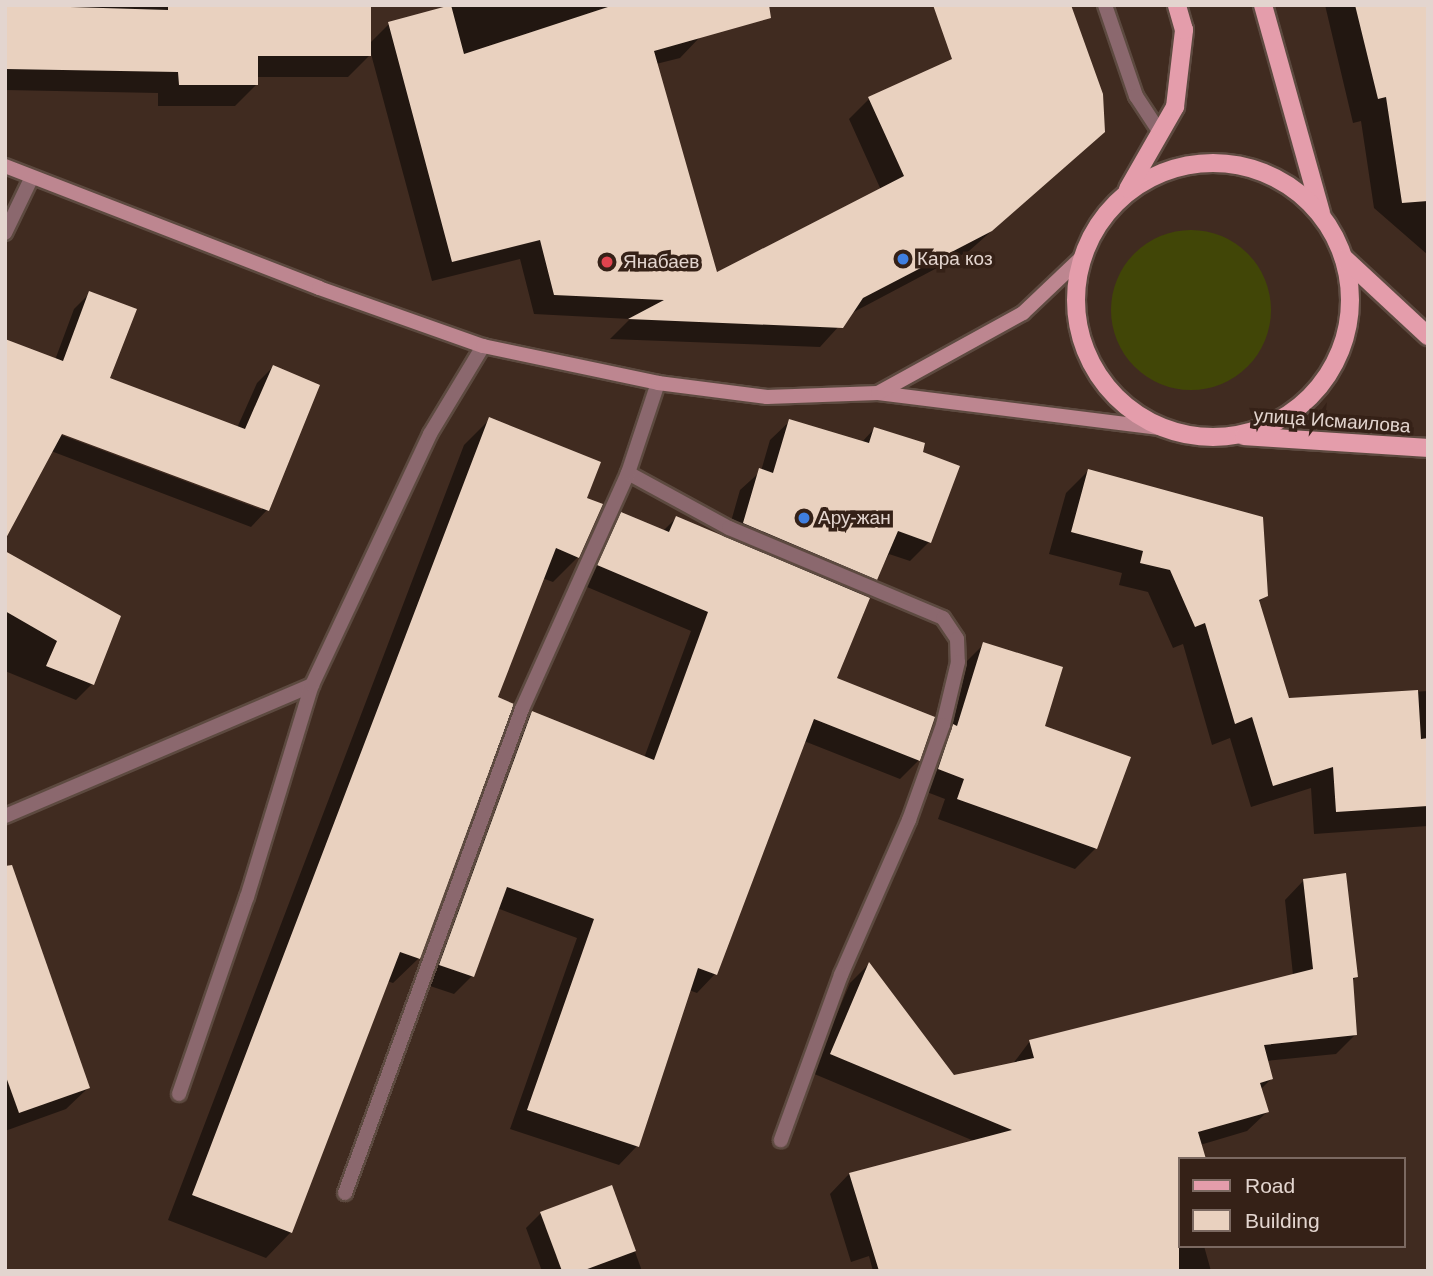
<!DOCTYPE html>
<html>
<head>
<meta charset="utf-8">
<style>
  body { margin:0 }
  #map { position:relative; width:1433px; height:1276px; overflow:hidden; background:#402b20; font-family:Arial,sans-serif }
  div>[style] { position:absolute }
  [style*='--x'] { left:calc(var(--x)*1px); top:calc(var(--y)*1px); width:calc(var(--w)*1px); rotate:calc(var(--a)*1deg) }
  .green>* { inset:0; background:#414607 }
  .round { border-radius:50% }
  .shadow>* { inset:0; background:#0007 }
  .building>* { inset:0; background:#e9d1bf }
  .roads { filter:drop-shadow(2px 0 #5d4a40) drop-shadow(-2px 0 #5d4a40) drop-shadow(0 2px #5d4a40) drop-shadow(0 -2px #5d4a40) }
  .minor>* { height:14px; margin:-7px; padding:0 7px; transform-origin:7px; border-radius:7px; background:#8b686e }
  .secondary>* { height:14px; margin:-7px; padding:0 7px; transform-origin:7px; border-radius:7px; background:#bd8690 }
  .primary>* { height:18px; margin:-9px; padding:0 9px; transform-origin:9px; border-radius:9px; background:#e49dab }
  .primary>.ring { margin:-9px; padding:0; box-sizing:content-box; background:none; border:18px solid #e49dab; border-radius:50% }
  .dots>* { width:19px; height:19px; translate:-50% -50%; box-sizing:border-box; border:4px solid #352117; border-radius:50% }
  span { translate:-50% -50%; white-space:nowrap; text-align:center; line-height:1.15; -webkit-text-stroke:7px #352117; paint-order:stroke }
  .poi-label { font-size:19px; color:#e3d5cf }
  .left { translate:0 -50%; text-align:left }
  .street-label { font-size:19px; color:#e3d5cf }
  .frame { position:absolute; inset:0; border:7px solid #e3d5cf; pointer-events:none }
  .legend { position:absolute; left:1178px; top:1157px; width:228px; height:91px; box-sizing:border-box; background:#352117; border:2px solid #7b6961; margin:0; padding:9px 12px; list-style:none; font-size:21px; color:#e3d5cf }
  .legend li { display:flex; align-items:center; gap:14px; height:35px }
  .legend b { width:35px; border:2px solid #7b6961 }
</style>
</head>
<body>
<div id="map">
  <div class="green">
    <i class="round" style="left:1111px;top:230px;width:160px;height:160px"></i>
  </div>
  <div class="shadow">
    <i style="clip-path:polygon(5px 5px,370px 5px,370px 43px,389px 24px,457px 5px,628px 5px,700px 37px,680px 58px,656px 64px,716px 275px,881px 190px,849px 119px,869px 99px,1103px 132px,969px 251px,850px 314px,820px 347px,610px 339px,630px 319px,534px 314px,520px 259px,432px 281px,371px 54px,348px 77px,256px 77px,256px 85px,235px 106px,158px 106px,158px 93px,5px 90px)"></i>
    <i style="clip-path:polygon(1325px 5px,1428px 5px,1428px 255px,1374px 208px,1361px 121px,1353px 123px)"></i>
    <i style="clip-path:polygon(evenodd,90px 293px,108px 379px,237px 428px,257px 383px,273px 367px,267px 510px,251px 527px,51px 451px,55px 360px,74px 309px,90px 293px,54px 429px,262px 507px,262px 510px,53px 432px,54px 429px)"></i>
    <i style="clip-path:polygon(490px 419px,585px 499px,578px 557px,553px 582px,542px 578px,496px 698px,419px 958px,393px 983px,387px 981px,291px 1232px,266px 1258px,168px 1220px,464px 445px)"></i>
    <i style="clip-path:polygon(790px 421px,862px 442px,874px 429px,920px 453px,929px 542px,910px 561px,889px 554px,875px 579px,859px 595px,835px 679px,933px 718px,918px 761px,900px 779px,804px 741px,715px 974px,697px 993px,689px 990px,637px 1146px,619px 1165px,510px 1129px,577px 938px,497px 908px,472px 976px,454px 994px,421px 983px,514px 731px,532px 713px,644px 758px,691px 631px,580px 584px,603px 532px,622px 514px,663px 531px,676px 518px,726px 539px,740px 490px,761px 471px,770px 440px)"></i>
    <i style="clip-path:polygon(1088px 471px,1266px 595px,1258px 603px,1287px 700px,1428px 691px,1428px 826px,1314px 834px,1311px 788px,1251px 807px,1230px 738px,1212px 745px,1183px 644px,1173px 648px,1148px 592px,1119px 585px,1122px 573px,1049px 554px,1066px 493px)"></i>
    <i style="clip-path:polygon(5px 553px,92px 684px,76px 700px,5px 671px)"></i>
    <i style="clip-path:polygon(984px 644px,1043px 727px,1129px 758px,1095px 849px,1075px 869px,938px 819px,945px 799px,919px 789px,964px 664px)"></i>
    <i style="clip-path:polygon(1304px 880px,1356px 977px,1351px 982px,1356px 1034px,1336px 1054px,1266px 1061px,1271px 1079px,1261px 1089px,1267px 1112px,1247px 1131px,1200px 1145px,1179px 1159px,1179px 1246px,1204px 1246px,1211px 1271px,873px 1271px,869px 1256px,851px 1262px,830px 1194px,849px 1174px,974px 1141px,812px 1073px,850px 983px,869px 964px,954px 1077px,1012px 1065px,1030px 1041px,1293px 975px,1285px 900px)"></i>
    <i style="clip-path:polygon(5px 937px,88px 1088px,66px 1109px,5px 1131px)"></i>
    <i style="clip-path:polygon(611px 1186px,642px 1271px,542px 1271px,526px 1228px,541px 1213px)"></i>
  </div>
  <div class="building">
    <i style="clip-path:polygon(5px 5px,168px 10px,168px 5px,371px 5px,371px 56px,258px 56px,258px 85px,179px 85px,178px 72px,5px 69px)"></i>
    <i style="clip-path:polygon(451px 5px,464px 54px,614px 5px,769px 5px,771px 18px,654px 51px,717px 272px,904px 176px,868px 97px,952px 59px,933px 5px,1071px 5px,1103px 94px,1105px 132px,992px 231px,863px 298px,843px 328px,628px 319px,664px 300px,554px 295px,540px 240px,452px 262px,388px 22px)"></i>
    <i style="clip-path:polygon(1355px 5px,1428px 5px,1428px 201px,1402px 203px,1386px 97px,1378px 99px)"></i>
    <i style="clip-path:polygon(89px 291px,137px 309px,110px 378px,245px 429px,273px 365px,320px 385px,269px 511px,62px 434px,5px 540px,5px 339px,63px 361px)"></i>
    <i style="clip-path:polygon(489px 417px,601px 462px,587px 498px,603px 504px,579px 558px,556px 548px,498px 697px,514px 704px,420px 959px,400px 952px,292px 1233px,192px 1195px)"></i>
    <i style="clip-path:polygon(789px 419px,869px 443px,874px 427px,925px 443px,923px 452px,960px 466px,931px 543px,898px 531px,877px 580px,743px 523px,759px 468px,773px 473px)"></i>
    <i style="clip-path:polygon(1088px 469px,1263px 517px,1268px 596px,1259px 600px,1289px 698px,1418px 690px,1421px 739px,1428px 738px,1428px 806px,1336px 812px,1333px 767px,1273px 786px,1252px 717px,1235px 724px,1205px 623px,1195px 627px,1170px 570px,1140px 563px,1143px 551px,1071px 532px)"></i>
    <i style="clip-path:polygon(621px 512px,669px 532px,676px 516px,870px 598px,837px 678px,935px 717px,920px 761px,814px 719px,717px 975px,698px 968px,639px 1147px,527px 1110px,594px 919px,507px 887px,474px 977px,439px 965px,532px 711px,654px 760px,708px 612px,597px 565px)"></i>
    <i style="clip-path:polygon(5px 551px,121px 616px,94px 685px,46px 666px,57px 641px,5px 611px)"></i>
    <i style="clip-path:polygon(983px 642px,1063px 667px,1045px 726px,1131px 757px,1097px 849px,957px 799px,964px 779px,938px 769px,953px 724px,957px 726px)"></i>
    <i style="clip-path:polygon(12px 865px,90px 1088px,19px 1113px,5px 1074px,5px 866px)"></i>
    <i style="clip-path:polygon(1346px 873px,1358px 977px,1353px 978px,1357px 1035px,1264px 1045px,1273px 1079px,1260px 1083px,1269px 1112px,1198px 1132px,1206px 1159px,1179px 1159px,1179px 1271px,879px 1271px,849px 1173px,1012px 1130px,830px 1054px,869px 962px,954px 1075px,1034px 1058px,1029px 1040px,1313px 969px,1303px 879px)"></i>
    <i style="clip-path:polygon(612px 1185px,636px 1251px,582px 1271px,562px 1271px,540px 1212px)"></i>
  </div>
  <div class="roads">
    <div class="minor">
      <i style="--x:1105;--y:5;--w:96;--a:71.2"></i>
      <i style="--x:1136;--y:96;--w:45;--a:56.7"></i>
      <i style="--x:5;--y:233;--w:62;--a:-64.3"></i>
      <i style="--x:628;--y:473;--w:115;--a:28.6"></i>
      <i style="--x:729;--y:528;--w:232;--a:22.8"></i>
      <i style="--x:943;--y:618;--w:25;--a:56"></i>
      <i style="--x:957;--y:639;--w:23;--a:88"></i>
      <i style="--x:958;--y:662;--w:65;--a:103.4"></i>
      <i style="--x:943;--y:725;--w:101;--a:109.7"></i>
      <i style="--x:909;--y:820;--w:169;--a:113.7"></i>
      <i style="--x:841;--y:975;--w:176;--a:110"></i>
      <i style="--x:5;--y:816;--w:334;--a:-23.1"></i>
      <i style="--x:179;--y:1094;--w:208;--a:-71"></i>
      <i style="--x:247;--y:897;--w:222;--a:-73"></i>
      <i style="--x:312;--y:685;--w:277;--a:-64.8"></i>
      <i style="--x:430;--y:434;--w:103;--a:-58.9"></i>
      <i style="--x:345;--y:1193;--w:515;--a:-69.91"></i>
      <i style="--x:522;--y:709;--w:259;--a:-65.8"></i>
      <i style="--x:628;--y:473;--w:95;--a:-71.6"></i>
    </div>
    <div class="secondary">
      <i style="--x:5;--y:166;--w:337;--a:21.2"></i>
      <i style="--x:319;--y:288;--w:174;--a:19.5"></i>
      <i style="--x:483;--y:346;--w:179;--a:11.9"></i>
      <i style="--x:658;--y:383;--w:110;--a:7.3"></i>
      <i style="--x:767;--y:397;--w:111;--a:-2.1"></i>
      <i style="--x:878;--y:393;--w:290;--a:7.1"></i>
      <i style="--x:878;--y:393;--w:166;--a:-28.9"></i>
      <i style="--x:1023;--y:313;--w:81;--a:-43.5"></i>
    </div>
    <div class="primary">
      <i style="--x:1263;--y:5;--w:216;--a:74.4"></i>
      <i class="ring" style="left:1076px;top:163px;width:256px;height:256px"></i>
      <i style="--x:1128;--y:189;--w:95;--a:-60.2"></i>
      <i style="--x:1175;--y:107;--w:78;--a:-83.3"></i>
      <i style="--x:1184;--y:30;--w:26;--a:-106"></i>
      <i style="--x:1344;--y:258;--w:115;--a:42.9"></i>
      <i style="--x:1244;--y:436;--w:184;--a:3.7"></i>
    </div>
  </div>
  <div class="dots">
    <i style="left:903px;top:259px;background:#3f7fe0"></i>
    <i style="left:607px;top:262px;background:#e0444e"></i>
    <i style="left:804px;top:518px;background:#3f7fe0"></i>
  </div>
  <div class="poi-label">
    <span class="left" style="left:917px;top:259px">Кара коз</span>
    <span class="left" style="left:623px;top:262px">Янабаев</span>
    <span class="left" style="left:818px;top:518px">Ару-жан</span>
  </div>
  <div class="street-label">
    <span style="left:1332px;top:421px;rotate:4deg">улица Исмаилова</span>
  </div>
  <div class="frame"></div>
  <ul class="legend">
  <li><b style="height:9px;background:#e49dab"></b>Road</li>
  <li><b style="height:19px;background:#e9d1bf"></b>Building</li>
  </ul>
</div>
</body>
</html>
